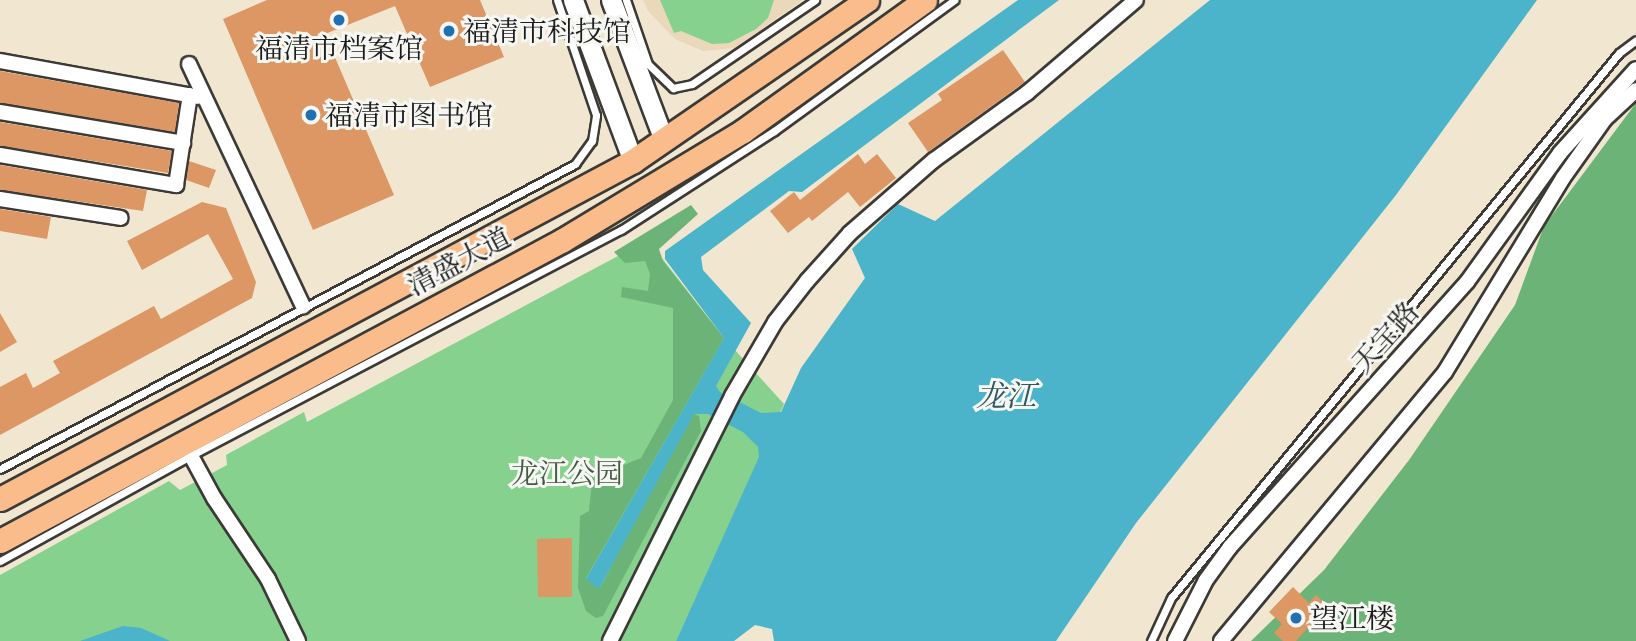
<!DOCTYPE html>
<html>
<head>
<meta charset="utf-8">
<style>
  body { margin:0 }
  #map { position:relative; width:1636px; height:641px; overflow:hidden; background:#f1e7d0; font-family:"Gentium Book Plus","Noto Serif SC",serif }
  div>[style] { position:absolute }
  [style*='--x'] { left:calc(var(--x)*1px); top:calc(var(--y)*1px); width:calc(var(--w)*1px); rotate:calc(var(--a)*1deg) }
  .built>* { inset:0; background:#ead8ba }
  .green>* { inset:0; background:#86d18d }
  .forest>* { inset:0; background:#6cb378 }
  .water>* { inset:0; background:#4bb3ca }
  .building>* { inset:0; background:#dc9765 }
  .roads { filter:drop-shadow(2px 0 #3c3a37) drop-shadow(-2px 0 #3c3a37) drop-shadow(0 2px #3c3a37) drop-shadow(0 -2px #3c3a37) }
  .service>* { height:7px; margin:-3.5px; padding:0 3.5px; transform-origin:3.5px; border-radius:3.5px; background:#fff }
  .minor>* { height:14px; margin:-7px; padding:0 7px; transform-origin:7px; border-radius:7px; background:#fff }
  .tertiary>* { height:19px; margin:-9.5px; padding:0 9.5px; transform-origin:9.5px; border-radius:9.5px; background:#fff }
  .primary>* { height:23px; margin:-11.5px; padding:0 11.5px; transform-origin:11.5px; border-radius:11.5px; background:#f9bc8a }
  .dots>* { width:19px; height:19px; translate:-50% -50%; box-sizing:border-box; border:4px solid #f6f6f2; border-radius:50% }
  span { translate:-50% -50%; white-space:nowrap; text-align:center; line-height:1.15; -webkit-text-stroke:6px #f6f6f2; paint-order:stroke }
  .poi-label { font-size:28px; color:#1c1c1c }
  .left { translate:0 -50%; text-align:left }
  .street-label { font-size:28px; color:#1c1c1c }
  .park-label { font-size:28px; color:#415b44 }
  .water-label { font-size:30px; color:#2f5862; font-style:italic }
</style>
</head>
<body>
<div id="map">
  <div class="built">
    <i style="clip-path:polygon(643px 0,803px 0,734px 48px,703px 51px,675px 39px,648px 11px)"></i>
  </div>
  <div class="green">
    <i style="clip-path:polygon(660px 0,774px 0,768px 18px,756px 29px,729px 43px,712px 44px,681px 31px,674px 33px)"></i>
    <i style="clip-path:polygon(648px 240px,724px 338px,784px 404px,676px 641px,0 641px,0 575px,169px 481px,180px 490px,227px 465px,226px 455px,304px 412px,307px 422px)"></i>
  </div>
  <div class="forest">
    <i style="clip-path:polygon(1636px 103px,1636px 641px,1251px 641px,1324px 570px,1409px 460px,1515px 305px,1544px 226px)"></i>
    <i style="clip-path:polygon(691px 205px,698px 214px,659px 249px,663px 261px,724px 338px,586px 578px,600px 588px,685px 425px,694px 414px,699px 416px,701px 431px,603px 616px,596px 618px,586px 611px,578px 588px,580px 516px,589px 511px,592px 481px,581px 478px,581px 470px,619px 467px,641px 458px,673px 400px,673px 308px,621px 297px,622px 287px,648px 291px,650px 274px,645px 261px,625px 263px,614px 252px)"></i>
  </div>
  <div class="water">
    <i style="clip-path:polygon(1018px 0,1059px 0,802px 192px,789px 191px,701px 257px,703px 270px,751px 323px,716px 386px,720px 392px,761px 413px,781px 412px,801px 368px,865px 278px,852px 249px,898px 204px,935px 221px,1210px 0,1537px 0,1396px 195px,1136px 523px,1056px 641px,774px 641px,772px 629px,755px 625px,734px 641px,676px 641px,759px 457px,758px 447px,743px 432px,708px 414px,694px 414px,599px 589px,586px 579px,724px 338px,665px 259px,665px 251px)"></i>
    <i style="clip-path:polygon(123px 626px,141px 628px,170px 641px,80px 641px)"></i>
  </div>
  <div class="building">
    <i style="clip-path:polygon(267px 0,480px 0,504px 57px,430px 87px,395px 6px,325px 34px,394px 195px,313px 230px,223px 19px)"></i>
    <i style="clip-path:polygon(1003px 50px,1025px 82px,928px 152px,908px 123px,942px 100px,938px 94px)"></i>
    <i style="clip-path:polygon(0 71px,179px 103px,175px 132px,0 103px)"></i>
    <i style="clip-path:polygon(0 122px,172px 151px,168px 173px,0 146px)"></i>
    <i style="clip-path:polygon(858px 154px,865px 164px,877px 154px,896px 178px,860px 207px,848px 192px,812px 221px,809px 217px,788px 233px,770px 211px,794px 192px,800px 200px)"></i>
    <i style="clip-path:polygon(189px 161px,216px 170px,209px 188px,186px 180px)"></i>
    <i style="clip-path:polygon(0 165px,147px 190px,143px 211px,0 190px)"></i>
    <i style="clip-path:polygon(202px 202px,226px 208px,256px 282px,252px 298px,0 435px,0 387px,26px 373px,33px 388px,60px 373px,53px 361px,154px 306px,161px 319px,233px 279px,208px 234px,142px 270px,127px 241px)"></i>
    <i style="clip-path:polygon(0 209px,51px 217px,47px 239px,0 231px)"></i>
    <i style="clip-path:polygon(0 313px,17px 342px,0 352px)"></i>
    <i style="clip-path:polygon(572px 538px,572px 597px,538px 597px,537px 539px)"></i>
    <i style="clip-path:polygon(1293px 587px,1309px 603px,1316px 595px,1328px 606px,1296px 641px,1283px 641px,1274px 633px,1282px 624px,1269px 612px)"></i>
  </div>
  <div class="roads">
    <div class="service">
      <i style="--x:626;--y:0;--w:68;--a:71"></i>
      <i style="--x:648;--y:64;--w:35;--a:44"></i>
      <i style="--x:673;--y:88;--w:19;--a:-12"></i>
      <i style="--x:692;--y:84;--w:149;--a:-34.3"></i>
      <i style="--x:0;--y:469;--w:651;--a:-27.94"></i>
      <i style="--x:575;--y:164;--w:29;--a:-54"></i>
      <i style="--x:592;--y:141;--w:26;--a:-81"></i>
      <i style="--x:596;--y:115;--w:121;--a:-108.7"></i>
      <i style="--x:0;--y:561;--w:217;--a:-28.9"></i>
      <i style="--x:190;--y:456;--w:487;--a:-27.7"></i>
      <i style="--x:621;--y:230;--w:182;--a:-32.9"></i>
      <i style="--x:774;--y:131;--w:223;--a:-36"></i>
      <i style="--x:1151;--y:641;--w:47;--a:-65.1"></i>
      <i style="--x:1171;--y:598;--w:705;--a:-50.58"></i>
      <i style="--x:1619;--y:53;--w:21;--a:-37"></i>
    </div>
    <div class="minor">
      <i style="--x:0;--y:61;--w:201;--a:10.3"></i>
      <i style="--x:189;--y:64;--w:268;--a:64.8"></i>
      <i style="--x:0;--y:112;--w:186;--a:9.6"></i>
      <i style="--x:0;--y:155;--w:179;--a:9.7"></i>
      <i style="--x:176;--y:185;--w:91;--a:-81.2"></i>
      <i style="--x:0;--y:199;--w:122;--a:8.9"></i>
      <i style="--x:183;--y:441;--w:65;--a:61.5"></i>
      <i style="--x:214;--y:498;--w:97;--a:56.3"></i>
      <i style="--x:268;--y:579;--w:69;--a:64.2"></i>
      <i style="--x:610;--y:641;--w:274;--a:-63.5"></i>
      <i style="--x:732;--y:396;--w:86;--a:-59.8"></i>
      <i style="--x:775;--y:322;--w:52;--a:-52"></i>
      <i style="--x:807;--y:281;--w:64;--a:-48.1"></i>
      <i style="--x:850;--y:233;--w:111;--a:-41"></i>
      <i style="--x:934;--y:160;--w:115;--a:-35.8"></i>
      <i style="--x:1027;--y:93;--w:143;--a:-40.5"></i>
      <i style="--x:1175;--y:641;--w:68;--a:-63.1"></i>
      <i style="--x:1206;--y:580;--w:41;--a:-54"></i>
      <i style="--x:1230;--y:547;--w:356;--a:-48.2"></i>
      <i style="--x:1467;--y:282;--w:159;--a:-54.2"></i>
      <i style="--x:1560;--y:153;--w:113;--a:-47.9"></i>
      <i style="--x:1221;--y:641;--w:350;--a:-50.2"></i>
      <i style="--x:1445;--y:372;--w:227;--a:-58.7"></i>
      <i style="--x:1563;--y:178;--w:72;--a:-54.6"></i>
      <i style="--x:1605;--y:119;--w:42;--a:-43.1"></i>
    </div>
    <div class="tertiary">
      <i style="--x:573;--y:0;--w:172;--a:69.6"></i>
      <i style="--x:611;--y:0;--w:150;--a:69.3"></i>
    </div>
    <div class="primary">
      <i style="--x:0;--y:499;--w:718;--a:-28.1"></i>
      <i style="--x:633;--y:161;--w:284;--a:-34.5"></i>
      <i style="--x:0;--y:541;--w:638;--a:-28.13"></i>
      <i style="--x:563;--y:240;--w:210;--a:-31.2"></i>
      <i style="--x:743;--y:131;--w:224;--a:-35.7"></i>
    </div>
  </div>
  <div class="dots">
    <i style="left:339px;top:20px;background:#1f6fb2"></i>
    <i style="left:449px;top:31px;background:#1f6fb2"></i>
    <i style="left:311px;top:115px;background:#1f6fb2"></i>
    <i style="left:1296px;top:618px;background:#1f6fb2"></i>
  </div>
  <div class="poi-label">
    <span class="left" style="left:463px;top:31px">福清市科技馆</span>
    <span style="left:339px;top:48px">福清市档案馆</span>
    <span class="left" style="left:325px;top:115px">福清市图书馆</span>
    <span class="left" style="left:1310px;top:618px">望江楼</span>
  </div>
  <div class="street-label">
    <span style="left:459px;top:261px;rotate:-28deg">清盛大道</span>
    <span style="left:1385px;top:337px;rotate:-48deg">天宝路</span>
  </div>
  <div class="park-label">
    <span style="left:567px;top:473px">龙江公园</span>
  </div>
  <div class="water-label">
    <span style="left:1006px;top:395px">龙江</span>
  </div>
</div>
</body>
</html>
